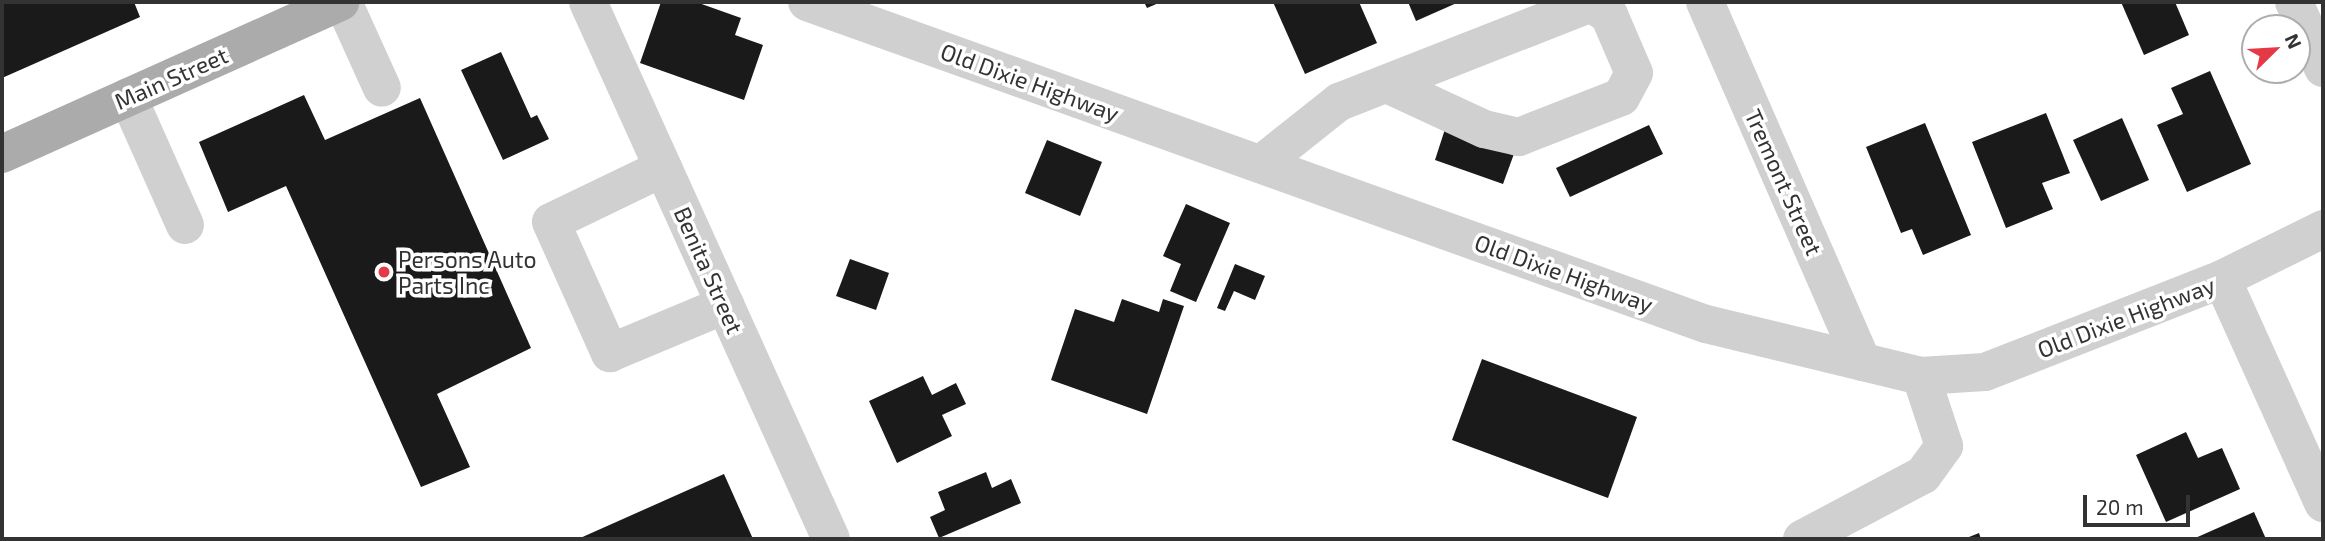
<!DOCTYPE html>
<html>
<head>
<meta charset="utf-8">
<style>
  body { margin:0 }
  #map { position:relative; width:2325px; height:541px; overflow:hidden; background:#fff; font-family:"Exo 2",sans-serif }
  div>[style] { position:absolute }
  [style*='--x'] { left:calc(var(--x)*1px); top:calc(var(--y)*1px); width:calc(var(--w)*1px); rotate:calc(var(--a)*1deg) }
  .building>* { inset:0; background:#1a1a1a }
  .minor>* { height:38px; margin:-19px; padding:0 19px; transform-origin:19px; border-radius:19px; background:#d0d0d0 }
  .major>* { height:38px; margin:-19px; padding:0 19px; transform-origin:19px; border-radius:19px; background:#ababab }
  .dots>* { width:19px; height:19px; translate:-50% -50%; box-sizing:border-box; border:4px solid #fff; border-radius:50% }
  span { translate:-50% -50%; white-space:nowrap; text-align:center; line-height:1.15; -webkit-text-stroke:7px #fff; paint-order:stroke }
  .street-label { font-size:23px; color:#333 }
  .poi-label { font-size:23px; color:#333 }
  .left { translate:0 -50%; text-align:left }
  .frame { position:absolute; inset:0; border:4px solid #333; pointer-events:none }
  .north { position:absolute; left:2241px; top:14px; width:70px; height:70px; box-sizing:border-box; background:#fff; border:2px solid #adadad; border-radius:50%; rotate:66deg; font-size:19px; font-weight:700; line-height:28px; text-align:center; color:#333 }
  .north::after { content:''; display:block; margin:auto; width:24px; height:32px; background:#e63946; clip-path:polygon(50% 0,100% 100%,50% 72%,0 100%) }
  .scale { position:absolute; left:2083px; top:495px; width:107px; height:32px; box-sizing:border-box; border:4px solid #333; border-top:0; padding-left:9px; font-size:21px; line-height:24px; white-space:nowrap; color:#333; -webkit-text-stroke:5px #fff; paint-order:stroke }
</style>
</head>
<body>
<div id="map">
  <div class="building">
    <i style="clip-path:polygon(2px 2px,134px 2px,140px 17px,2px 78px)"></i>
    <i style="clip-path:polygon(661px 2px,696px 2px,741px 18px,735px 35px,763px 45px,744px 100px,640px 63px)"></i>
    <i style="clip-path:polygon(1144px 2px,1161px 2px,1147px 8px)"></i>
    <i style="clip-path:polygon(1273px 2px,1359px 2px,1377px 43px,1305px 74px)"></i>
    <i style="clip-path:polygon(1408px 2px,1459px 2px,1416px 21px)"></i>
    <i style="clip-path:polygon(2121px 2px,2175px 2px,2189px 35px,2144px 55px)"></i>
    <i style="clip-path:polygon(501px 52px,531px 118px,537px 115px,549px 139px,503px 160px,461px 70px)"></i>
    <i style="clip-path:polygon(2210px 71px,2251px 164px,2187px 192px,2157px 125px,2183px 114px,2171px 88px)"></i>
    <i style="clip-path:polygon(304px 95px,325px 140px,420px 98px,531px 348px,437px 394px,470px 467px,421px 487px,286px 186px,228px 212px,199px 142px)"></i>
    <i style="clip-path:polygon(2046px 113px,2070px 173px,2042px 183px,2053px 209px,2006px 228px,1972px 142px)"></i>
    <i style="clip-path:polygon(2122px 118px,2149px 180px,2101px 201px,2073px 140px)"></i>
    <i style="clip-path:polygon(1925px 123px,1971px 235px,1923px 255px,1912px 229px,1901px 233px,1866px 147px)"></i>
    <i style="clip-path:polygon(1649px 125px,1663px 154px,1570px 197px,1556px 168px)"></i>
    <i style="clip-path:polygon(1446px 126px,1515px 151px,1503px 184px,1435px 160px)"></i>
    <i style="clip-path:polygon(1047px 140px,1102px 162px,1080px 216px,1025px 193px)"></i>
    <i style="clip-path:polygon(1186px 204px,1230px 223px,1196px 302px,1170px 291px,1181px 264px,1163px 256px)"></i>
    <i style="clip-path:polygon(850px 259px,889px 273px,876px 310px,836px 296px)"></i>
    <i style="clip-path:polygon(1235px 264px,1265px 276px,1255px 300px,1234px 291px,1225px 311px,1217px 308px)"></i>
    <i style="clip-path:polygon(1122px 299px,1159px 312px,1163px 299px,1184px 306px,1147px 414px,1051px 380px,1075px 309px,1114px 322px)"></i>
    <i style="clip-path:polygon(1482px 359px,1637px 417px,1608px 498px,1452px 440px)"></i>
    <i style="clip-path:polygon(923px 376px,932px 395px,956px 383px,966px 404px,942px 415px,952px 436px,897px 463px,869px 401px)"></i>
    <i style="clip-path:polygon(2186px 432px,2198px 458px,2222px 448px,2240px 489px,2166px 522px,2136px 455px)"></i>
    <i style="clip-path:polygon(986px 472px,992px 488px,1011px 479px,1021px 503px,939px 538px,930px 517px,945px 510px,938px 492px)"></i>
    <i style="clip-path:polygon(724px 474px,753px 539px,578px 539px)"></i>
    <i style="clip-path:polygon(2254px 512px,2266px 539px,2193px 539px)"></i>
    <i style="clip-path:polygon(1979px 533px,1981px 539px,1964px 539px)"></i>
  </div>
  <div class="minor">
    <i style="--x:343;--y:2;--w:94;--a:65.6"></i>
    <i style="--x:588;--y:2;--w:589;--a:65.65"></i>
    <i style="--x:807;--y:2;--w:955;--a:19.71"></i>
    <i style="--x:1706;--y:324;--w:221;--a:13.6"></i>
    <i style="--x:1921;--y:376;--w:64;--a:-3.6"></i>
    <i style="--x:1985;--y:372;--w:255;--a:-21.4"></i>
    <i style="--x:2222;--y:279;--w:113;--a:-26.3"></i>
    <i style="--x:1705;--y:2;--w:393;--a:66.4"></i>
    <i style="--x:2294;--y:2;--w:72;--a:66.3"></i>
    <i style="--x:128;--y:97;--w:140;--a:66"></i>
    <i style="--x:1261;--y:164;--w:100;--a:-38.5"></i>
    <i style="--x:1339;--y:102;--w:271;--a:-21.4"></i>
    <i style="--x:1591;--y:3;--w:22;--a:34"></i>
    <i style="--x:1609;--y:15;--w:63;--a:66.7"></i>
    <i style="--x:1634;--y:73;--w:27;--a:118"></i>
    <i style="--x:1621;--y:97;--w:110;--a:158.6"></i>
    <i style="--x:1519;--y:137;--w:36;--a:-167"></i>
    <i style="--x:1484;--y:129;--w:107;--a:-155.1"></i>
    <i style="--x:663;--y:168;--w:124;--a:154.3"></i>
    <i style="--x:551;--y:222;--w:144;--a:65.8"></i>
    <i style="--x:610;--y:353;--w:125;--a:-22.7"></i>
    <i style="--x:2222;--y:279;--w:246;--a:65.7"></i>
    <i style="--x:1802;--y:539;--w:137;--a:-27.9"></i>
    <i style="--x:1923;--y:475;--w:36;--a:-54"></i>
    <i style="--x:1944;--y:446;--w:74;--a:-108.2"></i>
  </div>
  <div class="major">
    <i style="--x:2;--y:154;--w:371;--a:-24.2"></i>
  </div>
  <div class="dots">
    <i style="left:384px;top:272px;background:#e63946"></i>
  </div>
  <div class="street-label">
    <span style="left:171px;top:78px;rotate:-24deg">Main Street</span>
    <span style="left:1030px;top:82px;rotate:20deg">Old Dixie Highway</span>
    <span style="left:1784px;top:182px;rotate:66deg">Tremont Street</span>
    <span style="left:709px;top:270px;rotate:66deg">Benita Street</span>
    <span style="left:1564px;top:273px;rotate:20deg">Old Dixie Highway</span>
    <span style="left:2126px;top:317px;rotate:-21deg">Old Dixie Highway</span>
  </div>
  <div class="poi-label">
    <span class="left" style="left:398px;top:272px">Persons Auto<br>Parts Inc</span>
  </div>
  <div class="frame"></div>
  <div class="north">N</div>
  <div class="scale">20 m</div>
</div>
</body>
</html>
